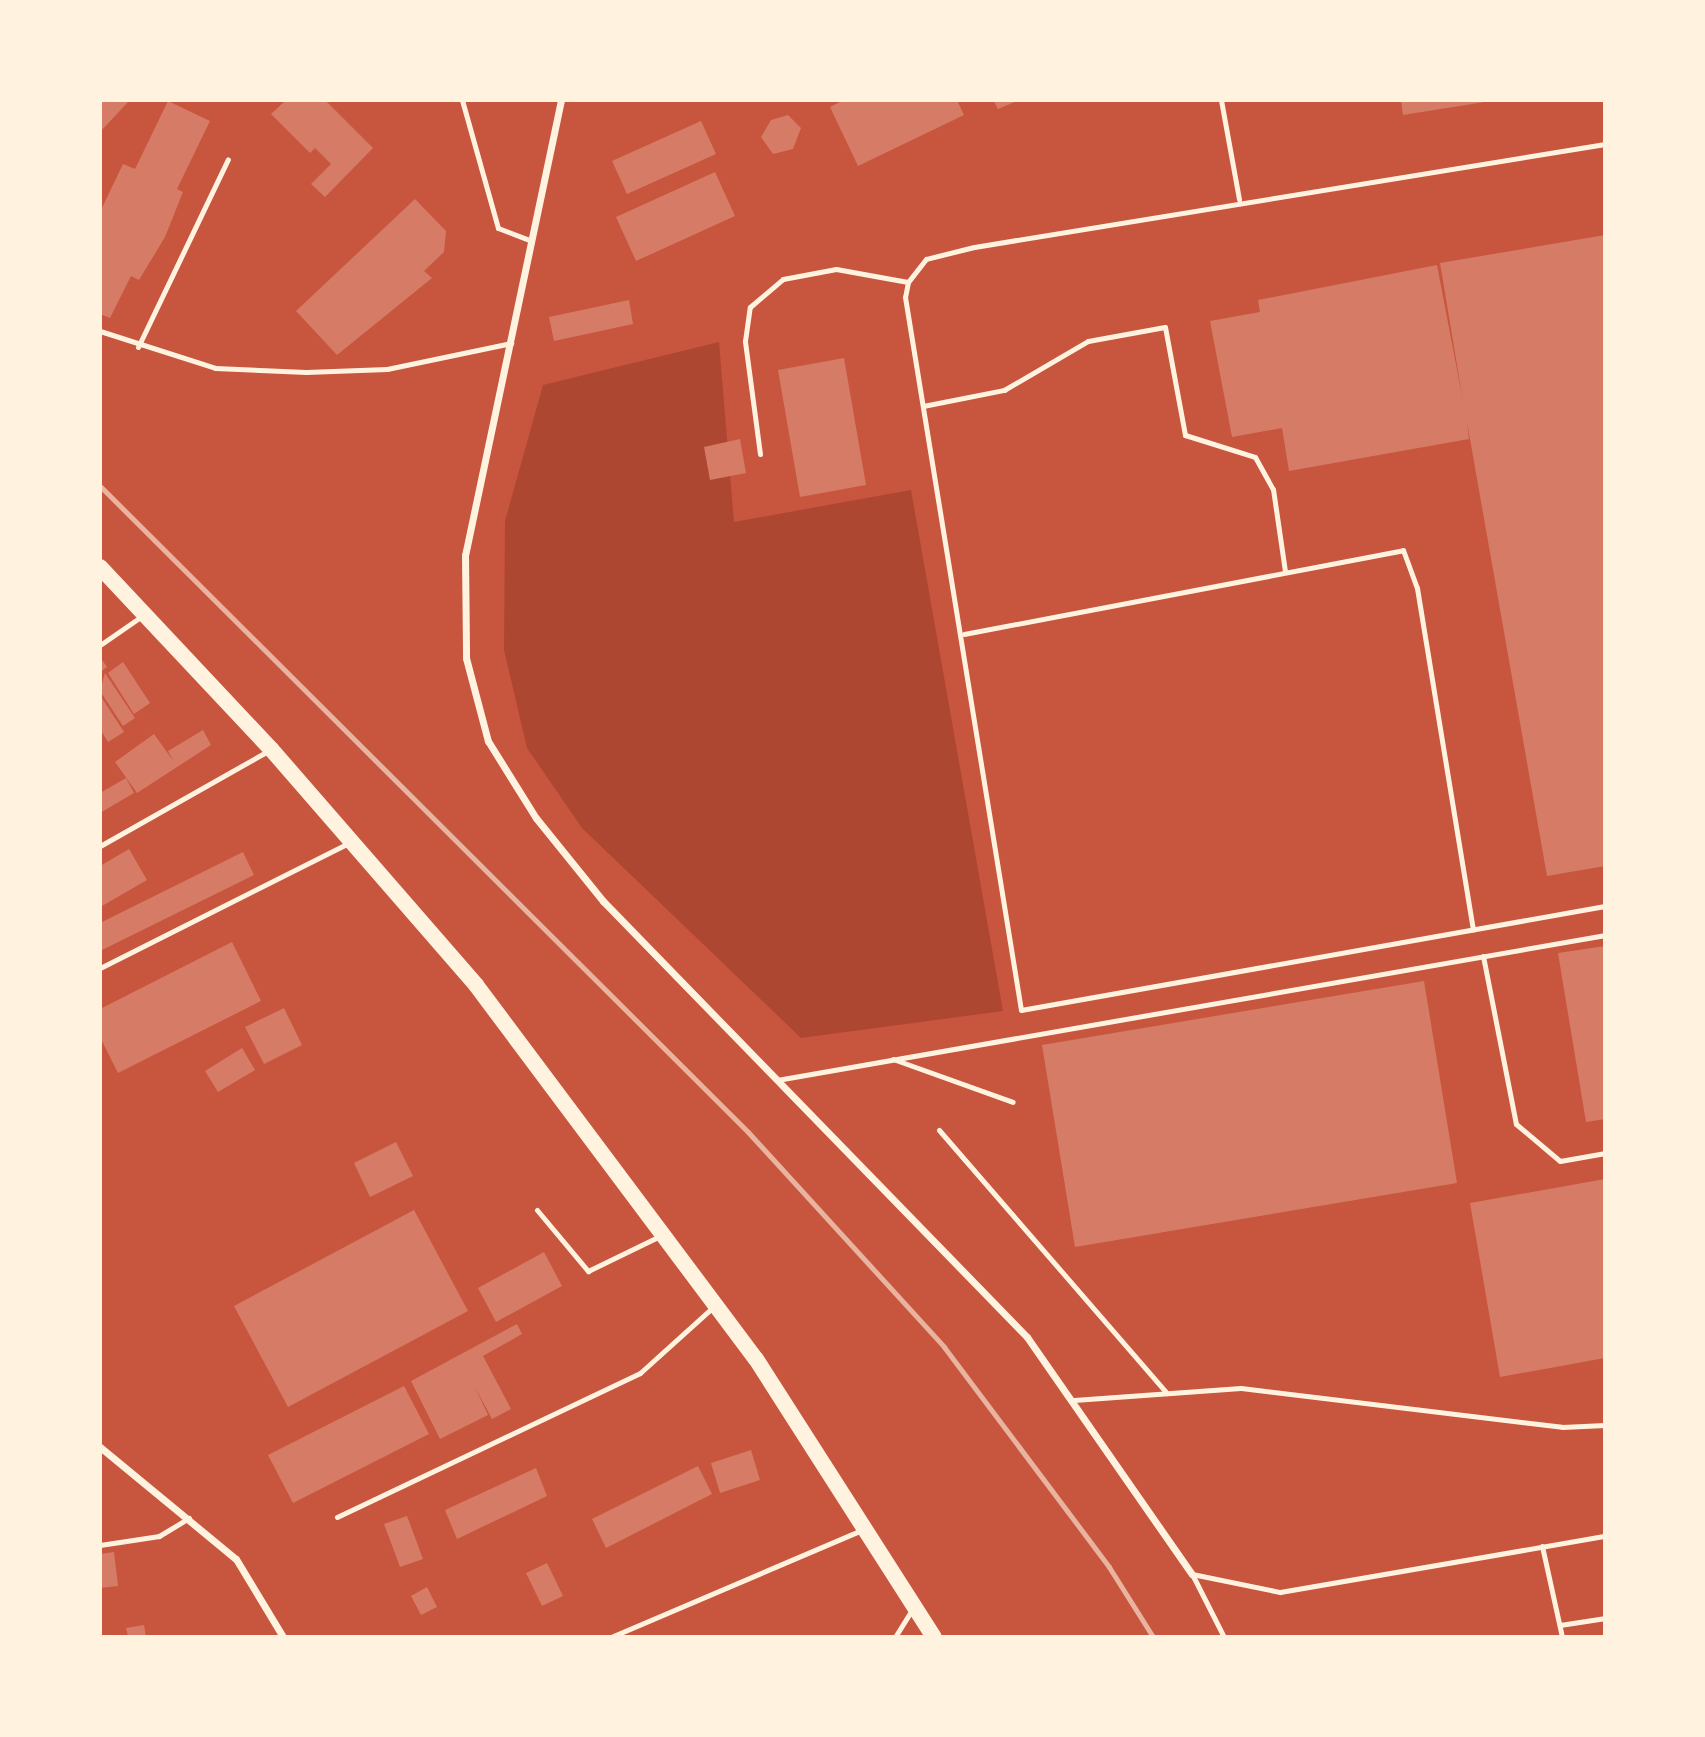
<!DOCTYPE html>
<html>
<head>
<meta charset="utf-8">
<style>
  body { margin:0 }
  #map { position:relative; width:1705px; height:1737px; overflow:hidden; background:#c8553d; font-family:"Fira Sans",sans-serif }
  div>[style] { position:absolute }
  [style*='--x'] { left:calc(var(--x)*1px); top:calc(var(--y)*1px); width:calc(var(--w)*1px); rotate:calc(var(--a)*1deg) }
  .green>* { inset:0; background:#ae4732 }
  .building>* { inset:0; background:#d67c66 }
  .service>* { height:5px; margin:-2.5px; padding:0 2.5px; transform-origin:2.5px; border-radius:2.5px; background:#fff3e0 }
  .minor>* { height:7px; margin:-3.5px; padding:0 3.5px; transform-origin:3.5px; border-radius:3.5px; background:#fff3e0 }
  .primary>* { height:16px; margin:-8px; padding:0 8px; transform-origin:8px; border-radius:8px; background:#fff3e0 }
  .rail>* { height:5px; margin:-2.5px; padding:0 2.5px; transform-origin:2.5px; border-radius:2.5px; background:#e9b49f }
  span { translate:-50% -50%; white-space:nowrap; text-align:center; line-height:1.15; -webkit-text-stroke:7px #fff3e0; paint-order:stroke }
  .frame { position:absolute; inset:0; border:102px solid #fff3e0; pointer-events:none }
</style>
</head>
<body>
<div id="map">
  <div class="green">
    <i style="clip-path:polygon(719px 342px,734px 522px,911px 490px,1003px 1011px,801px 1038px,582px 828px,527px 748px,504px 650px,505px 521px,543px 385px)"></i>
  </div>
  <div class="building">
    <i style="clip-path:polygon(103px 100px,130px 100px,100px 132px,100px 103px)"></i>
    <i style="clip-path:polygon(286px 100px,325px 100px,373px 148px,325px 197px,311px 184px,331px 164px,315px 148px,310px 153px,271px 114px)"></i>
    <i style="clip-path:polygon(844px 100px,957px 100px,964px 115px,858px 166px,830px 107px)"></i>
    <i style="clip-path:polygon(993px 100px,1019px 100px,998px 109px)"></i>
    <i style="clip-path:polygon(1401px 100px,1490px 100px,1491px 101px,1403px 115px)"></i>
    <i style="clip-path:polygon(168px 101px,210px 121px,177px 189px,183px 192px,165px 237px,139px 280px,131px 276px,110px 318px,100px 314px,100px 212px,123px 164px,135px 169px)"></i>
    <i style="clip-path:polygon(788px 115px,801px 128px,793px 149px,773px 154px,761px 137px,771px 120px)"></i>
    <i style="clip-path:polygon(701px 121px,716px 154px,627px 194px,612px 161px)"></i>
    <i style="clip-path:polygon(715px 172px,735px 216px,636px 261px,616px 217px)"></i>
    <i style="clip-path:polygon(415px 199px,446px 231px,444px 252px,424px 271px,432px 278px,337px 355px,296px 311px)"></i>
    <i style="clip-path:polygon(1605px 235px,1605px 866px,1547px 876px,1467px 422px,1469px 439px,1289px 471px,1282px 428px,1232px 437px,1210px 321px,1260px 312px,1258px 300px,1437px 265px,1463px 401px,1440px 263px)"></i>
    <i style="clip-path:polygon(629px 300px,633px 324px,554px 341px,549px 317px)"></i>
    <i style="clip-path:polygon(844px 358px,866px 485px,800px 497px,778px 370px)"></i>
    <i style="clip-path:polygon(740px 439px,746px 473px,710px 480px,704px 447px)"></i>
    <i style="clip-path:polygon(100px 657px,107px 667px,100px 672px)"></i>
    <i style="clip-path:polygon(123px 662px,150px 703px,134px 714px,108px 673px)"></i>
    <i style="clip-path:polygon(105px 673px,135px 718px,123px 726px,100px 691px)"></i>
    <i style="clip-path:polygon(100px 695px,124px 732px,108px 742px,100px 729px)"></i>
    <i style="clip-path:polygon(203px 730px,211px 745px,137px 793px,115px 762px,154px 734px,174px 762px,168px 751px)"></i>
    <i style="clip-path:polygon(126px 778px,134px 793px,100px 813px,100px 793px)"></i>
    <i style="clip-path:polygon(129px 849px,147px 880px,102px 906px,100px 866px)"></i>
    <i style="clip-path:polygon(243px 852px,254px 875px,100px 951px,100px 923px)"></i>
    <i style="clip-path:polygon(232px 942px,261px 1001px,118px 1073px,100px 1037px,100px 1009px)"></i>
    <i style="clip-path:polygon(1605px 946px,1605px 1119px,1586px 1122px,1558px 953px)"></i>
    <i style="clip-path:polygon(1424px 981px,1457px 1183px,1075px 1247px,1042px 1045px)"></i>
    <i style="clip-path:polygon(284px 1008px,302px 1045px,264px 1064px,245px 1027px)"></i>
    <i style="clip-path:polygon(242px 1048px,255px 1070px,218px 1092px,205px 1071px)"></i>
    <i style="clip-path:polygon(396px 1142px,413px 1176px,370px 1197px,354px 1163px)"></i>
    <i style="clip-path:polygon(1605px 1179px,1605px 1358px,1500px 1377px,1470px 1203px)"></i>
    <i style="clip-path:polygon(414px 1210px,468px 1311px,288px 1407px,234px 1306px)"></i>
    <i style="clip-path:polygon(544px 1252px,562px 1286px,496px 1322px,478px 1288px)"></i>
    <i style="clip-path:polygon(517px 1324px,522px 1334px,483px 1356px,511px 1409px,492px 1419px,475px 1387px,488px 1415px,440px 1439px,411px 1381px)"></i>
    <i style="clip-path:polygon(404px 1386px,429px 1434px,293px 1503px,268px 1455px)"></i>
    <i style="clip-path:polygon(751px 1450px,760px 1480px,720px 1493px,711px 1463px)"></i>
    <i style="clip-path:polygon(698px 1466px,712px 1494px,606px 1548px,592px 1519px)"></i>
    <i style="clip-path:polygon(536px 1468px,547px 1496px,457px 1539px,445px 1510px)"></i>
    <i style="clip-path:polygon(407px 1516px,423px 1559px,400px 1567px,384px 1524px)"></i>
    <i style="clip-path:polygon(114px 1552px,118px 1586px,100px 1588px,100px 1554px)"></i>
    <i style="clip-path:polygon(547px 1563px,563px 1596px,542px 1606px,526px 1573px)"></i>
    <i style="clip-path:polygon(427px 1587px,437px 1607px,421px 1615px,411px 1596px)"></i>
    <i style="clip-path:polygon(144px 1625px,146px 1637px,128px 1637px,126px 1628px)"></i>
  </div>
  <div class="service">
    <i style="--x:462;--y:100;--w:133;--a:74.3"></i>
    <i style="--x:498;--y:228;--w:36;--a:21"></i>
    <i style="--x:1221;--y:100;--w:101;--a:79.7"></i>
    <i style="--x:1605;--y:144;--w:639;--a:170.73"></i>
    <i style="--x:974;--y:247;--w:49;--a:166"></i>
    <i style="--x:926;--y:259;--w:29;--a:128"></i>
    <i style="--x:908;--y:282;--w:15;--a:101"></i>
    <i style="--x:905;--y:297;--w:722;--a:80.76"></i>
    <i style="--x:1021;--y:1010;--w:593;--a:-10.1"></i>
    <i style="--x:100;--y:331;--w:121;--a:17.8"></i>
    <i style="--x:215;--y:368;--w:91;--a:2.5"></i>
    <i style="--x:306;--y:372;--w:81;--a:-2.1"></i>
    <i style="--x:387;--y:369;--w:127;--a:-11.8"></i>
    <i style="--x:138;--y:347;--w:208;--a:-64.4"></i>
    <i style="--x:923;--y:406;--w:83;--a:-11.2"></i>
    <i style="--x:1004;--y:390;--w:97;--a:-30.3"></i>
    <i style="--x:1088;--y:341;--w:78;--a:-10.3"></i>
    <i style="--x:1165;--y:327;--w:110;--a:79.5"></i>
    <i style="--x:1185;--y:435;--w:73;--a:17.4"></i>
    <i style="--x:1255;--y:457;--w:37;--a:61"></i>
    <i style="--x:1273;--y:489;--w:83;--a:81.7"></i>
    <i style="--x:760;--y:454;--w:114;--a:-97.6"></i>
    <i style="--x:745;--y:341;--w:34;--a:-82"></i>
    <i style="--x:750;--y:307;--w:43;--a:-40.3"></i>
    <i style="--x:783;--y:279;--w:54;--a:-10.7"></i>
    <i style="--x:836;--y:269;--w:73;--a:10.2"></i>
    <i style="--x:964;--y:634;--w:447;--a:-10.8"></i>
    <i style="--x:1403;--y:550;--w:40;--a:69.8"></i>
    <i style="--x:1417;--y:588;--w:346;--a:80.7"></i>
    <i style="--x:100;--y:645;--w:51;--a:-34.6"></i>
    <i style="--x:100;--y:846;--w:193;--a:-29.5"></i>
    <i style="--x:1483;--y:956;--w:171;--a:78.9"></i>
    <i style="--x:1516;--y:1124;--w:57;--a:40.1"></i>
    <i style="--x:1560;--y:1161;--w:46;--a:-10.1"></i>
    <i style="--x:100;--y:968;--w:280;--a:-26.7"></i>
    <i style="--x:893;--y:1059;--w:127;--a:19.7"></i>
    <i style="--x:777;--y:1080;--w:841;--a:-9.93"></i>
    <i style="--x:939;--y:1130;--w:348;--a:49.1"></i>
    <i style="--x:537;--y:1210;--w:80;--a:50.1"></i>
    <i style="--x:588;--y:1271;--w:80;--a:-25.9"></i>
    <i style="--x:1074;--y:1400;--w:167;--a:-4.1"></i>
    <i style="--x:1241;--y:1388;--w:323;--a:6.9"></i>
    <i style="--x:1562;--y:1427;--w:43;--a:-2.7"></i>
    <i style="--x:337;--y:1517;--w:335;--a:-25.4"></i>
    <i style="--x:640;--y:1373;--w:98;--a:-42.1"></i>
    <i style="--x:100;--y:1545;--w:60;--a:-8.7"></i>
    <i style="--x:159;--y:1536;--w:35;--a:-31"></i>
    <i style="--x:1542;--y:1546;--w:93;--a:77.6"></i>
    <i style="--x:1192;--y:1574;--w:90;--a:11.6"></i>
    <i style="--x:1280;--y:1592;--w:330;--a:-9.8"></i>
    <i style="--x:1192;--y:1574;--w:71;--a:63.1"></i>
    <i style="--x:1560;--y:1625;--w:46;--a:-8.8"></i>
    <i style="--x:611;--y:1637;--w:273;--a:-23.1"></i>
    <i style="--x:895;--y:1637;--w:34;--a:-58"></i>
  </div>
  <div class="minor">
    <i style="--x:561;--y:100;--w:465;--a:101.9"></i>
    <i style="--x:465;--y:555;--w:103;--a:89.4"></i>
    <i style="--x:466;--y:658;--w:86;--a:75.2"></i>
    <i style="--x:488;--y:741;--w:91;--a:58.1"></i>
    <i style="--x:536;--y:818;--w:107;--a:51.1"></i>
    <i style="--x:603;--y:901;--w:608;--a:45.8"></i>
    <i style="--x:1027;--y:1337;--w:289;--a:55.2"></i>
    <i style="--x:100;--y:1447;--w:176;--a:39.5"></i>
    <i style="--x:236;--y:1559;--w:91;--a:58.9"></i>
  </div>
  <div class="primary">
    <i style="--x:100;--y:567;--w:250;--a:46.8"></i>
    <i style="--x:271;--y:749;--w:313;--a:49"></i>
    <i style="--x:476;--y:985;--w:467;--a:53.2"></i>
    <i style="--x:756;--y:1359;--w:330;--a:57.4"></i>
  </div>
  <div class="rail">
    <i style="--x:100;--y:486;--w:915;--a:44.91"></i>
    <i style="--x:748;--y:1132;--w:291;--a:47.6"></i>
    <i style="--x:944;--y:1347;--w:275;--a:53.1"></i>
    <i style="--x:1109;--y:1567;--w:83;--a:57.8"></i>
  </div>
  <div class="frame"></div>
</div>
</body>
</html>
